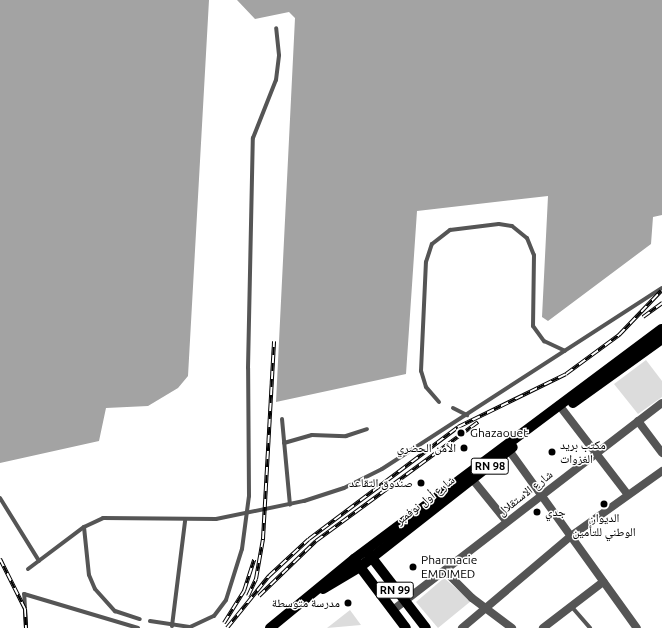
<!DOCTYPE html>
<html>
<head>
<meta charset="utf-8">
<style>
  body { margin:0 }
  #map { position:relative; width:662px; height:628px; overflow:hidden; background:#fff; font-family:Ubuntu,"Noto Naskh Arabic",sans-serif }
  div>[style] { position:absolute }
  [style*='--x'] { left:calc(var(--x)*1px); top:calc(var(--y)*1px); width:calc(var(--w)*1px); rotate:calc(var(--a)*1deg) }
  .green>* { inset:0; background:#dcdcdc }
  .water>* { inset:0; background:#a3a3a3 }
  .lane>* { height:4px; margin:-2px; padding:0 2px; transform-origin:2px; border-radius:2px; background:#555 }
  .street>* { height:8px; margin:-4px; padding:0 4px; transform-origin:4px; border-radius:4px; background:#555 }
  .primary>* { height:10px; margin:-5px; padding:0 5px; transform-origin:5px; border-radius:5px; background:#000 }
  .rail>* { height:4px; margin-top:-2px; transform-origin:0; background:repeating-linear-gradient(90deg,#fff 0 8px,#000 0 16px); box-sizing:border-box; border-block:1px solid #000 }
  .dots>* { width:11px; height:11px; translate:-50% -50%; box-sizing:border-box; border:2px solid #fff; border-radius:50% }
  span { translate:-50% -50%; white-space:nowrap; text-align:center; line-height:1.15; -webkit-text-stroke:3px #fff; paint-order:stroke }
  .shield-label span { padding:1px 3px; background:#fff; border:1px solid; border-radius:3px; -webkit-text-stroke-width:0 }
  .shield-label { font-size:11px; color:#000; font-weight:700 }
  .poi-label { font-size:12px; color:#000 }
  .left { translate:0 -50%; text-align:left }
  .right { translate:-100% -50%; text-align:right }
  .street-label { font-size:12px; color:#000 }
</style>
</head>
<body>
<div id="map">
  <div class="green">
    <i style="clip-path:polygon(646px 360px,662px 381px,662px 397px,638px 414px,614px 384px)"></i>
    <i style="clip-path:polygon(444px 578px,471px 601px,438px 628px,416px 602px)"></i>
    <i style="clip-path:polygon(350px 610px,361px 625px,327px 628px)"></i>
  </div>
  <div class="water">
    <i style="clip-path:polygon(0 0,209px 0,188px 376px,178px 388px,148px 406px,106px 408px,99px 441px,0 463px)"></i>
    <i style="clip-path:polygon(237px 0,662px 0,662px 215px,653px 217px,651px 244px,548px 321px,542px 317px,548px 196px,417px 211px,406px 374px,276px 402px,295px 18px,289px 12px,255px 19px)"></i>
  </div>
  <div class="lane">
    <i style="--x:439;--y:402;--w:20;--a:-131"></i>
    <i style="--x:426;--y:387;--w:17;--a:-107"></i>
    <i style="--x:421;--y:371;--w:109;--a:-87.4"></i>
    <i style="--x:426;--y:262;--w:19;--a:-72"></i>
    <i style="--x:432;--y:244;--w:23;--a:-38"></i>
    <i style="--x:450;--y:230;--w:49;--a:-7"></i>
    <i style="--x:499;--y:224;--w:13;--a:9"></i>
    <i style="--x:512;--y:226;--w:19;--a:39"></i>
    <i style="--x:527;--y:238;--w:18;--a:68"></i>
    <i style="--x:534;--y:255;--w:71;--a:90.8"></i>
    <i style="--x:533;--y:326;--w:19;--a:54"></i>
    <i style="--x:544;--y:341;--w:23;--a:25"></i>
    <i style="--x:453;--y:408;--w:16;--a:27"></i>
    <i style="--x:282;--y:419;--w:86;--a:84.7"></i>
    <i style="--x:284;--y:443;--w:29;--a:-16"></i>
    <i style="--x:312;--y:435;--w:34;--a:2"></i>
    <i style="--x:346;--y:436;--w:22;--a:-18"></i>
    <i style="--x:0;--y:498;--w:74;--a:58.2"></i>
    <i style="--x:84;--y:527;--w:48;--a:84.1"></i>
    <i style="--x:89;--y:575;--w:15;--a:67"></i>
    <i style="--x:95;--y:589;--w:30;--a:48"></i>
    <i style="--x:115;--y:611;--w:26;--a:18"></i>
    <i style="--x:28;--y:569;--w:70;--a:-36.9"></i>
    <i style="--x:84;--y:527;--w:21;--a:-25"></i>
    <i style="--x:103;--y:518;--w:113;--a:0.5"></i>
    <i style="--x:216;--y:519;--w:90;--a:-11.6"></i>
    <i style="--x:304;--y:501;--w:42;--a:-18"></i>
    <i style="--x:344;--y:488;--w:42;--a:-26.6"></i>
    <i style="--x:382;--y:469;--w:333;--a:-32.9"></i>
    <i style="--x:571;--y:606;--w:29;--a:49"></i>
    <i style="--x:150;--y:621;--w:40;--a:8.5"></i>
    <i style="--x:190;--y:627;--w:26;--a:-25"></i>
    <i style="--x:214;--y:616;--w:20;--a:-53"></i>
    <i style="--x:226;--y:600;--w:53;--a:-72.6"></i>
    <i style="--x:242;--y:549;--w:53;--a:-82.5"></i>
    <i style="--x:249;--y:496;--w:128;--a:-90.4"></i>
    <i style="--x:248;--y:368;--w:230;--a:-88.8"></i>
    <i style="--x:253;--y:138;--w:62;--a:-68.4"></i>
    <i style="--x:276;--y:80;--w:25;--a:-83"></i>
    <i style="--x:279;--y:55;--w:27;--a:-96"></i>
    <i style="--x:172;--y:626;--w:106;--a:-82.9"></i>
    <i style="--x:26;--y:628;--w:34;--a:-93"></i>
    <i style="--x:24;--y:594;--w:119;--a:16.6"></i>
  </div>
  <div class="street">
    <i style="--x:559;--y:405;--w:113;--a:52.5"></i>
    <i style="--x:638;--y:421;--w:40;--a:53"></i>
    <i style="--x:506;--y:446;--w:224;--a:54.3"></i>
    <i style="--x:473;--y:480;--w:54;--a:51"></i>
    <i style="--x:445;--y:571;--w:38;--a:45"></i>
    <i style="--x:472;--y:598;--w:50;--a:36.9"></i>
    <i style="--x:393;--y:610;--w:339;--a:-37.6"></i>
    <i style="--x:462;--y:628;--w:143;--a:-40.2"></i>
    <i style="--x:571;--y:536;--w:112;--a:-35.5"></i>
    <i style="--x:543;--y:628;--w:76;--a:-37.5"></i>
  </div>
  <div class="primary">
    <i style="--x:573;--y:403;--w:110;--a:-35.7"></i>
    <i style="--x:369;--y:554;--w:93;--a:52.4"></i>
    <i style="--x:357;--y:563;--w:81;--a:53"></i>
    <i style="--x:323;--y:589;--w:43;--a:-30.7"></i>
    <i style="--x:360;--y:567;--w:194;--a:-38.1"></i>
    <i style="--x:270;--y:628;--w:109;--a:-39.4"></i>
    <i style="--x:354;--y:559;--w:384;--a:-36.8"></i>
  </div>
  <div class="rail">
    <i style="--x:643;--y:317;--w:24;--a:-36"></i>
    <i style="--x:0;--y:559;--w:56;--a:63.4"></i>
    <i style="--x:25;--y:609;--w:19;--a:87"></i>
    <i style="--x:248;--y:596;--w:19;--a:-65"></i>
    <i style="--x:256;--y:579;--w:41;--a:-80.1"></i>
    <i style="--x:263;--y:539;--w:198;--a:-86.8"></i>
    <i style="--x:259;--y:596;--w:79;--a:-44"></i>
    <i style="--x:316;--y:541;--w:201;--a:-36.3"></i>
    <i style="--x:224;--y:623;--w:38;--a:-58"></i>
    <i style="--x:244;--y:591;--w:33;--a:-72"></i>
    <i style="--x:227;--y:628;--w:67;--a:-51.1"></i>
    <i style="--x:269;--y:576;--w:54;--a:-42.8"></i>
    <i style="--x:309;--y:539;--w:186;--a:-36.9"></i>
    <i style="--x:458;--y:427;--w:120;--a:-26.1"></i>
    <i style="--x:566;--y:374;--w:66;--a:-36.3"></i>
    <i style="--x:619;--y:335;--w:61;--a:-46.3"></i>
  </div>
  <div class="dots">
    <i style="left:461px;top:433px;background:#000"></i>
    <i style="left:464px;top:448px;background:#000"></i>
    <i style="left:552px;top:452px;background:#000"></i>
    <i style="left:421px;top:483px;background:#000"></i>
    <i style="left:604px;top:504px;background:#000"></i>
    <i style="left:537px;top:512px;background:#000"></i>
    <i style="left:413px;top:567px;background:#000"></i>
    <i style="left:348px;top:603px;background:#000"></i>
  </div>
  <div class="shield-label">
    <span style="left:490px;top:466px">RN 98</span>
    <span style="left:395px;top:590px">RN 99</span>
  </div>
  <div class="poi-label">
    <span class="left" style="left:470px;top:433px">Ghazaouet</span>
    <span class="left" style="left:560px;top:452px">مكتب بريد<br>الغزوات</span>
    <span class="right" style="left:456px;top:448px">الأمن الحضري</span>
    <span class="right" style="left:413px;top:483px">صندوق التقاعد</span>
    <span class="left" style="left:545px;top:512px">جدي</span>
    <span style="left:604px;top:525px">الديوان<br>الوطني للتأمين</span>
    <span class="left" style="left:421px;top:567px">Pharmacie<br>EMDIMED</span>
    <span class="right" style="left:340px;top:603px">مدرسة متوسطة</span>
  </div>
  <div class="street-label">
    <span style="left:525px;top:493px;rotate:-38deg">شارع الاستقلال</span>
    <span style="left:425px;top:500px;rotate:-38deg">شارع أول نوفمبر</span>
  </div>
</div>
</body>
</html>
